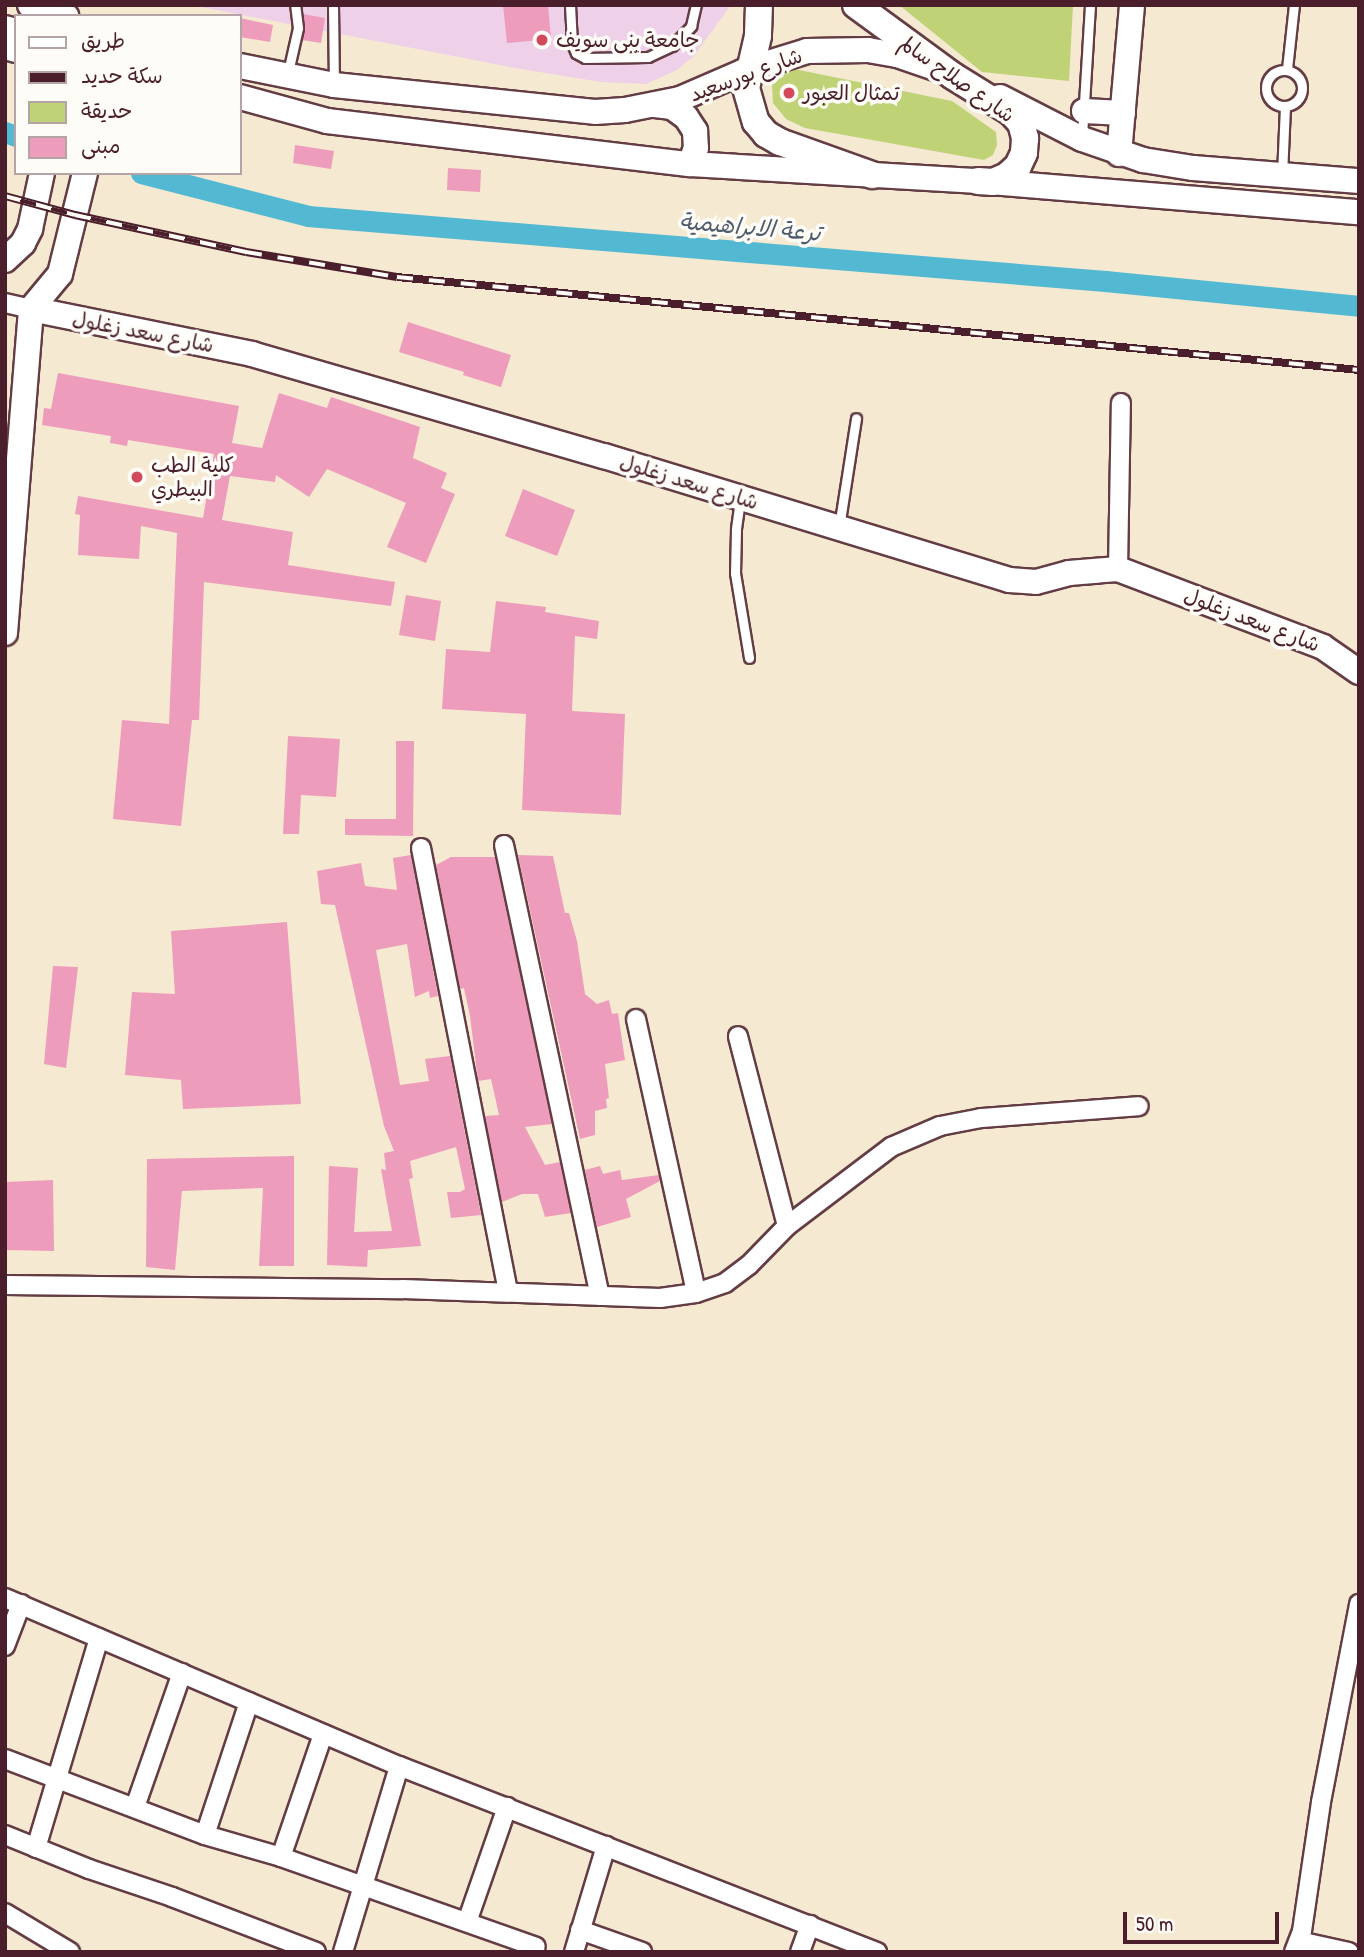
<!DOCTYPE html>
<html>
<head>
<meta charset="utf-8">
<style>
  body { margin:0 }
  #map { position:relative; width:1364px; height:1957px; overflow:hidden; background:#f5e9d2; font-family:"Patrick Hand","Playpen Sans Arabic",sans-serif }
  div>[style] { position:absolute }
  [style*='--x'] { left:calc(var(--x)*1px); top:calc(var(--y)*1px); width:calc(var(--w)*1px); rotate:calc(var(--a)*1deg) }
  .built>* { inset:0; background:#eed0e8 }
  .green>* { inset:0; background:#bfd276 }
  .canal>* { height:21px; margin:-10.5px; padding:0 10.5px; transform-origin:10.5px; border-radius:10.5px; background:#53b8d1 }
  .building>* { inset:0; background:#ee9cbc }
  .roads { filter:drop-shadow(2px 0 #643d44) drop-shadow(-2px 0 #643d44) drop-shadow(0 2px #643d44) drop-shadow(0 -2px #643d44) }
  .lane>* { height:9px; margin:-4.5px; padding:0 4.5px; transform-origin:4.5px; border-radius:4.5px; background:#fff }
  .lane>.ring { margin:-4.5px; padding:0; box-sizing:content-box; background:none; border:9px solid #fff; border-radius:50% }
  .street>* { height:18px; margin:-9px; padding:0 9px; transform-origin:9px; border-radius:9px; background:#fff }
  .secondary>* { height:24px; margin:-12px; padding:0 12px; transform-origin:12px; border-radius:12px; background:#fff }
  .primary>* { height:26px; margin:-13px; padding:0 13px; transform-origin:13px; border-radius:13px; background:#fff }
  .rail>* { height:8px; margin-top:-4px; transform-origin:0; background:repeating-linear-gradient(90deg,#fdfcf7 0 16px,#4a1f2b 0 32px); box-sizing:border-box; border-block:2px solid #4a1f2b }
  .dots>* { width:19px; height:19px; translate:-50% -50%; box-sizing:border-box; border:4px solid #fdfcf7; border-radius:50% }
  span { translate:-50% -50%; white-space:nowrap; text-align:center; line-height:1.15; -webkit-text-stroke:7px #fdfcf7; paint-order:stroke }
  .poi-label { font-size:21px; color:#4a1f2b }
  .left { translate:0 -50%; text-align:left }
  .street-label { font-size:21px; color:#4a1f2b }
  .water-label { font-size:23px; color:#4e5c6d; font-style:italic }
  .frame { position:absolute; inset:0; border:7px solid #4a1f2b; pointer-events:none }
  .legend { position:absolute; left:14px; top:14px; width:228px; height:161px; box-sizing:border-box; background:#fdfcf7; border:2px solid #b5a4a5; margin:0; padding:9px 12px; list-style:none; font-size:21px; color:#4a1f2b }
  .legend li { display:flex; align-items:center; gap:14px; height:35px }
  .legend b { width:35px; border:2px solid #b5a4a5 }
  .scale { position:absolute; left:1123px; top:1912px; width:156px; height:32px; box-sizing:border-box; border:4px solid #4a1f2b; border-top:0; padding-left:9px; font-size:21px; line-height:24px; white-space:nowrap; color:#4a1f2b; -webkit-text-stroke:5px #fdfcf7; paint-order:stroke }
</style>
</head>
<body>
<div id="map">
  <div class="built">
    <i style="clip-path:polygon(191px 5px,731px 5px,693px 57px,677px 70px,646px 84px,601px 82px,515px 68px)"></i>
  </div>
  <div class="green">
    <i style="clip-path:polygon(899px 5px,1073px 5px,1069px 81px,982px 72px)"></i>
    <i style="clip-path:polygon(794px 69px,952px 101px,996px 132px,997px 145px,993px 155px,984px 160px,805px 128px,786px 119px,773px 103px,772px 83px,775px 77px)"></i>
  </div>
  <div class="canal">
    <i style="--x:5;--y:132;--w:12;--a:20"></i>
    <i style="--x:141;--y:173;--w:172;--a:14.4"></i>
    <i style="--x:308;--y:216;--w:800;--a:4.66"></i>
    <i style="--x:1105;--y:281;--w:255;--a:5.6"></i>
  </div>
  <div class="building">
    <i style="clip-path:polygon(503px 5px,548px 5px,551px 39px,507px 43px)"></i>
    <i style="clip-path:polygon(303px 14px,325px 18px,321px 43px,302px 40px)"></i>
    <i style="clip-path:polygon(240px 18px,273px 25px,270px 42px,240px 37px)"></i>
    <i style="clip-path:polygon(295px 145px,334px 151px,331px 169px,293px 163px)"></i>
    <i style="clip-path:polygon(448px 168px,481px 170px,480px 192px,447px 190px)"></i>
    <i style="clip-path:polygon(408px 322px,511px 355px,501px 387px,463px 375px,464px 372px,399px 352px)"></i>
    <i style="clip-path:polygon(58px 373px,239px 406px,232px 443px,262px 448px,279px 393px,327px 408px,331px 397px,420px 427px,413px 458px,447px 473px,441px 488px,455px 494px,426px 563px,387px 547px,406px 503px,327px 469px,309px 497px,276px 475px,275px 482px,230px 476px,222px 520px,293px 532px,288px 565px,395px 582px,391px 606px,204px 582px,199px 720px,192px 720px,181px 826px,113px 819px,122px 720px,169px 724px,177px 533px,141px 526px,139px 559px,78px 555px,80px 515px,75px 514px,78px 496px,203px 518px,214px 454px,128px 440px,127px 446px,110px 443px,111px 436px,42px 425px,44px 408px,51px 409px)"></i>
    <i style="clip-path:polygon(523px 489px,575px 510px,557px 556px,505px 536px)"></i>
    <i style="clip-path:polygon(406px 595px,441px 601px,435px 641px,399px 635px)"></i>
    <i style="clip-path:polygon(496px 601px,546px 607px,545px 612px,599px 621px,597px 639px,575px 636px,572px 711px,625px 714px,621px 815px,522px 810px,526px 714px,442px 709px,446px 649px,490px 652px)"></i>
    <i style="clip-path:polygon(288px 736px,340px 739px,336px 797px,301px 795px,299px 834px,283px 834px)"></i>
    <i style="clip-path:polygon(396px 741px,414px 741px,413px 836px,345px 835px,345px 819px,396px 819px)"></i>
    <i style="clip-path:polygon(411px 855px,438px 996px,430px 998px,429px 991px,415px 997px,407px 944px,376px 950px,400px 1085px,429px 1081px,425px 1059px,450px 1056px,481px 1215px,451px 1218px,447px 1192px,460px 1192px,465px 1189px,456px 1147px,410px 1161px,413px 1178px,409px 1179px,421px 1246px,368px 1250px,367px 1267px,327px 1265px,329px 1166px,358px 1168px,354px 1232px,392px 1231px,381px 1169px,386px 1170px,384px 1153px,394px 1151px,384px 1126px,335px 905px,321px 904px,317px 871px,361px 863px,365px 886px,397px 890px,393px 858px)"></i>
    <i style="clip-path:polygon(518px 855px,553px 856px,565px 913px,569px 913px,577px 941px,585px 994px,597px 1004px,609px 1000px,612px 1014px,618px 1013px,625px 1060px,605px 1064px,609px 1098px,606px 1099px,607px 1108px,595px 1111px,595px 1135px,580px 1139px)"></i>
    <i style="clip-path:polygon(451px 857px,495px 857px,552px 1124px,525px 1127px,545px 1165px,560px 1162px,571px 1213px,545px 1217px,538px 1194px,522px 1194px,502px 1202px,485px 1116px,499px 1115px,491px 1079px,478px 1081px,470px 1016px,464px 988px,460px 989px,436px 865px)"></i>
    <i style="clip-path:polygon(287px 922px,301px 1104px,183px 1109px,181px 1080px,125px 1075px,132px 992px,175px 994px,171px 931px)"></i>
    <i style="clip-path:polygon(53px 966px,78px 967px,66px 1068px,44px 1064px)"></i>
    <i style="clip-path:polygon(294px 1156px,294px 1266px,259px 1266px,263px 1188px,182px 1191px,175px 1270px,146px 1267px,147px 1159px)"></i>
    <i style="clip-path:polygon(600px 1166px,603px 1174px,620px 1170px,622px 1180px,659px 1175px,660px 1181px,626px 1199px,631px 1217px,597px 1227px,585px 1170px)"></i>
    <i style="clip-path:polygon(53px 1180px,54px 1251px,5px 1250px,5px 1182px)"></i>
  </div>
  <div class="roads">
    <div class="lane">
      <i style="--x:333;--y:5;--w:78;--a:89.3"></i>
      <i style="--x:570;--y:5;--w:39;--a:87"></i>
      <i style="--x:572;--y:44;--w:10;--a:66"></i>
      <i style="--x:576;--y:53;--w:10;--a:29"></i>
      <i style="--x:585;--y:58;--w:63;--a:-0.9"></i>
      <i style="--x:648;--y:57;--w:26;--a:-25"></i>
      <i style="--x:672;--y:46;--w:28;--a:-46"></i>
      <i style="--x:691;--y:26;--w:22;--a:-77"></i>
      <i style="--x:1287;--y:69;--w:64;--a:-83.8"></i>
      <i class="ring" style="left:1266px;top:70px;width:27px;height:27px"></i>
      <i style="--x:288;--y:72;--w:45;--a:-77.2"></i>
      <i style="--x:298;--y:28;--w:23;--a:-97"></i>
      <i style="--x:1082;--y:136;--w:131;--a:-86.5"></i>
      <i style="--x:1282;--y:175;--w:68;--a:-87.5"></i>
      <i style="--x:740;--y:500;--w:30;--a:98"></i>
      <i style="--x:736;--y:530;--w:43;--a:91.3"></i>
      <i style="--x:735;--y:573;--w:86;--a:80.6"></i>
      <i style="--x:839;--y:527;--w:110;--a:-81.1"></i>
    </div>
    <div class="street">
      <i style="--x:5;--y:303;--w:27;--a:13"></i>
      <i style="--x:1118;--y:569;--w:166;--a:-89"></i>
      <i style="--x:504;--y:845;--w:461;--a:78"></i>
      <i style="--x:421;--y:848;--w:453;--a:78.9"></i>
      <i style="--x:636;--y:1019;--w:280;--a:77.6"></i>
      <i style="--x:787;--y:1226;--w:131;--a:-37.2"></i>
      <i style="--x:891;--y:1147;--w:53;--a:-23.2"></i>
      <i style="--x:940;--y:1126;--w:42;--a:-11"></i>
      <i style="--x:981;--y:1118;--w:158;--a:-4.3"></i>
      <i style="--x:5;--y:1285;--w:398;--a:0.6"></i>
      <i style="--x:403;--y:1289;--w:257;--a:2"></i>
      <i style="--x:660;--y:1298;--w:36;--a:-8"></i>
      <i style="--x:696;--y:1293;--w:31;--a:-19"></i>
      <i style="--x:725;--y:1283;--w:30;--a:-37"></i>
      <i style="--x:749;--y:1265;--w:54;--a:-45.7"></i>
      <i style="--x:787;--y:1226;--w:196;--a:-104.5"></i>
      <i style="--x:5;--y:1598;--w:428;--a:23.1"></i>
      <i style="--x:399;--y:1766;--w:513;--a:21.26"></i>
      <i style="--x:5;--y:1646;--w:45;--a:-69.1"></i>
      <i style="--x:5;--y:1759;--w:214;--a:20.8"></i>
      <i style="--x:205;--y:1835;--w:79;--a:16.1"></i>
      <i style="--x:281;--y:1857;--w:270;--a:19.4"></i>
      <i style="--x:135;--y:1807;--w:142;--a:-70.7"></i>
      <i style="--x:5;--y:1835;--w:91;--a:22"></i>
      <i style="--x:89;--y:1869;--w:88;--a:18.6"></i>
      <i style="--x:172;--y:1897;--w:154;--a:20.9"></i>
      <i style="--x:205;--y:1835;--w:140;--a:-71.7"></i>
      <i style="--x:36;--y:1848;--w:219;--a:-73.3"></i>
      <i style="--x:281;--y:1857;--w:130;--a:-71.1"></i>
      <i style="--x:5;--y:1913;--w:76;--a:31"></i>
      <i style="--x:467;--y:1922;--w:122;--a:-70.8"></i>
      <i style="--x:580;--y:1930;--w:66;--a:19.5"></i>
      <i style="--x:1299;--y:1941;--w:51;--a:12.4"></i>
      <i style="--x:343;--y:1952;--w:194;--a:-73.2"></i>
      <i style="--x:574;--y:1952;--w:111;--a:-73.2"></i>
      <i style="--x:800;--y:1952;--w:29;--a:-70"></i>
      <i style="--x:1294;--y:1952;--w:22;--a:-69"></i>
      <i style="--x:1302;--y:1931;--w:130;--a:-81.6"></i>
      <i style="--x:1321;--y:1802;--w:202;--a:-79.1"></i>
    </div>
    <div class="secondary">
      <i style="--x:30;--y:5;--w:38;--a:17"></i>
      <i style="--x:5;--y:28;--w:11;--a:15"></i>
      <i style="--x:5;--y:47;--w:11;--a:15"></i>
      <i style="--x:240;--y:66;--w:96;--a:11.4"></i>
      <i style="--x:334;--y:85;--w:262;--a:5.9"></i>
      <i style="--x:595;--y:112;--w:30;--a:-4"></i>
      <i style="--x:625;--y:110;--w:56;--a:-11.3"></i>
      <i style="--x:680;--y:99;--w:75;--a:-23.5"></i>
      <i style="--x:749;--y:69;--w:61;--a:-17.2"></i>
      <i style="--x:807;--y:51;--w:61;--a:-0.9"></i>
      <i style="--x:868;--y:50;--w:29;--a:10"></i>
      <i style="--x:897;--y:55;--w:43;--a:18.9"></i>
      <i style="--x:240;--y:97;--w:90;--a:15.4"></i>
      <i style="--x:327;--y:121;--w:366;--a:6.8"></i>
      <i style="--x:690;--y:164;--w:289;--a:3.4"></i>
      <i style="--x:978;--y:181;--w:382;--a:4.7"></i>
      <i style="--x:1000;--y:97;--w:92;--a:27.1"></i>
      <i style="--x:1082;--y:139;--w:65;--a:19"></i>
      <i style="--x:1143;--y:160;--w:51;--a:9.1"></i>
      <i style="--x:1193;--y:168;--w:167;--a:4.5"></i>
      <i style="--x:655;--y:105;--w:17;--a:7"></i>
      <i style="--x:672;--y:107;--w:17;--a:36"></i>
      <i style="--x:686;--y:117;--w:17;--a:57"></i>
      <i style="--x:695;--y:131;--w:17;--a:87"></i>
      <i style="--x:696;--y:148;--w:17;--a:111"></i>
      <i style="--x:1084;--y:111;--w:39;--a:3"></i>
      <i style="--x:1119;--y:154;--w:150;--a:-85"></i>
      <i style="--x:5;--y:260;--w:25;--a:-43"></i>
      <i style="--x:23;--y:243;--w:16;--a:-63"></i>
      <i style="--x:30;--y:229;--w:57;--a:-77.9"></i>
      <i style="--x:31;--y:309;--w:226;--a:11.5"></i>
      <i style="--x:252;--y:354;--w:366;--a:16.2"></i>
      <i style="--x:604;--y:456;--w:424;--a:17"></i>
      <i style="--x:1009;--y:580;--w:27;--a:4"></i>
      <i style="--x:1036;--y:582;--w:34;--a:-15"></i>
      <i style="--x:1069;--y:573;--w:49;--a:-4.7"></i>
      <i style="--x:1118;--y:569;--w:219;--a:20.8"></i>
      <i style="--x:1323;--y:647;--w:44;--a:34.8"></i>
      <i style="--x:31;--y:309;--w:45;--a:-50.4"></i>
      <i style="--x:60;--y:274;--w:104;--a:-76.1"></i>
      <i style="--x:5;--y:633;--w:325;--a:-85.4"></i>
    </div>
    <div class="primary">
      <i style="--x:759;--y:5;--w:31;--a:92"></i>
      <i style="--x:758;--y:36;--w:53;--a:103"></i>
      <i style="--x:746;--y:88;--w:35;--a:74"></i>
      <i style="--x:756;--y:122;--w:16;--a:50"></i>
      <i style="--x:766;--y:134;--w:16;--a:30"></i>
      <i style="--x:780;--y:142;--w:98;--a:19.7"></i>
      <i style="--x:856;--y:5;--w:120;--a:36.2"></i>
      <i style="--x:953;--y:76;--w:68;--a:31.8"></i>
      <i style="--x:1011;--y:112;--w:15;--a:48"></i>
      <i style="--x:1021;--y:123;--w:16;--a:75"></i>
      <i style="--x:1025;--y:138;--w:15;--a:94"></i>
      <i style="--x:1024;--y:153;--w:14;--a:115"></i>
      <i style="--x:1018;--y:166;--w:15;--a:138"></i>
      <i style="--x:1007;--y:176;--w:15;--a:157"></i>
      <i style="--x:993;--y:182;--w:15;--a:-176"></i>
    </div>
  </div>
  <div class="rail">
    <i style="--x:5;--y:196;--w:73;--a:15.2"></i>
    <i style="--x:75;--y:215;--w:175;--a:12.2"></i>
    <i style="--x:246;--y:252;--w:153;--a:9.4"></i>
    <i style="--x:397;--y:277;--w:966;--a:5.52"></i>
  </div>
  <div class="dots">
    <i style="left:542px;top:40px;background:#d1495b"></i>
    <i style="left:789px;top:93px;background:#d1495b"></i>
    <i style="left:137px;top:477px;background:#d1495b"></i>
  </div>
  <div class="poi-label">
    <span class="left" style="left:556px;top:40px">جامعة بنى سويف</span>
    <span class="left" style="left:803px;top:93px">تمثال العبور</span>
    <span class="left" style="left:151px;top:477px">كلية الطب<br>البيطري</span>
  </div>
  <div class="street-label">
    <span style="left:746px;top:75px;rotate:-20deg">شارع بورسعيد</span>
    <span style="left:957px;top:79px;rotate:35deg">شارع صلاح سالم</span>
    <span style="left:143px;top:332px;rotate:11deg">شارع سعد زغلول</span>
    <span style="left:689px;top:482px;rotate:17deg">شارع سعد زغلول</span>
    <span style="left:1252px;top:620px;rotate:21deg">شارع سعد زغلول</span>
  </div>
  <div class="water-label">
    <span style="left:750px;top:227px;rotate:5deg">ترعة الابراهيمية</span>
  </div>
  <div class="frame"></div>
  <ul class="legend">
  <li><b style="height:9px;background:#fff"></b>طريق</li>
  <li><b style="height:9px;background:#4a1f2b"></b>سكة حديد</li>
  <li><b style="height:19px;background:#bfd276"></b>حديقة</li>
  <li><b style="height:19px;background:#ee9cbc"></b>مبنى</li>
  </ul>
  <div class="scale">50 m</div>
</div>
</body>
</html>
